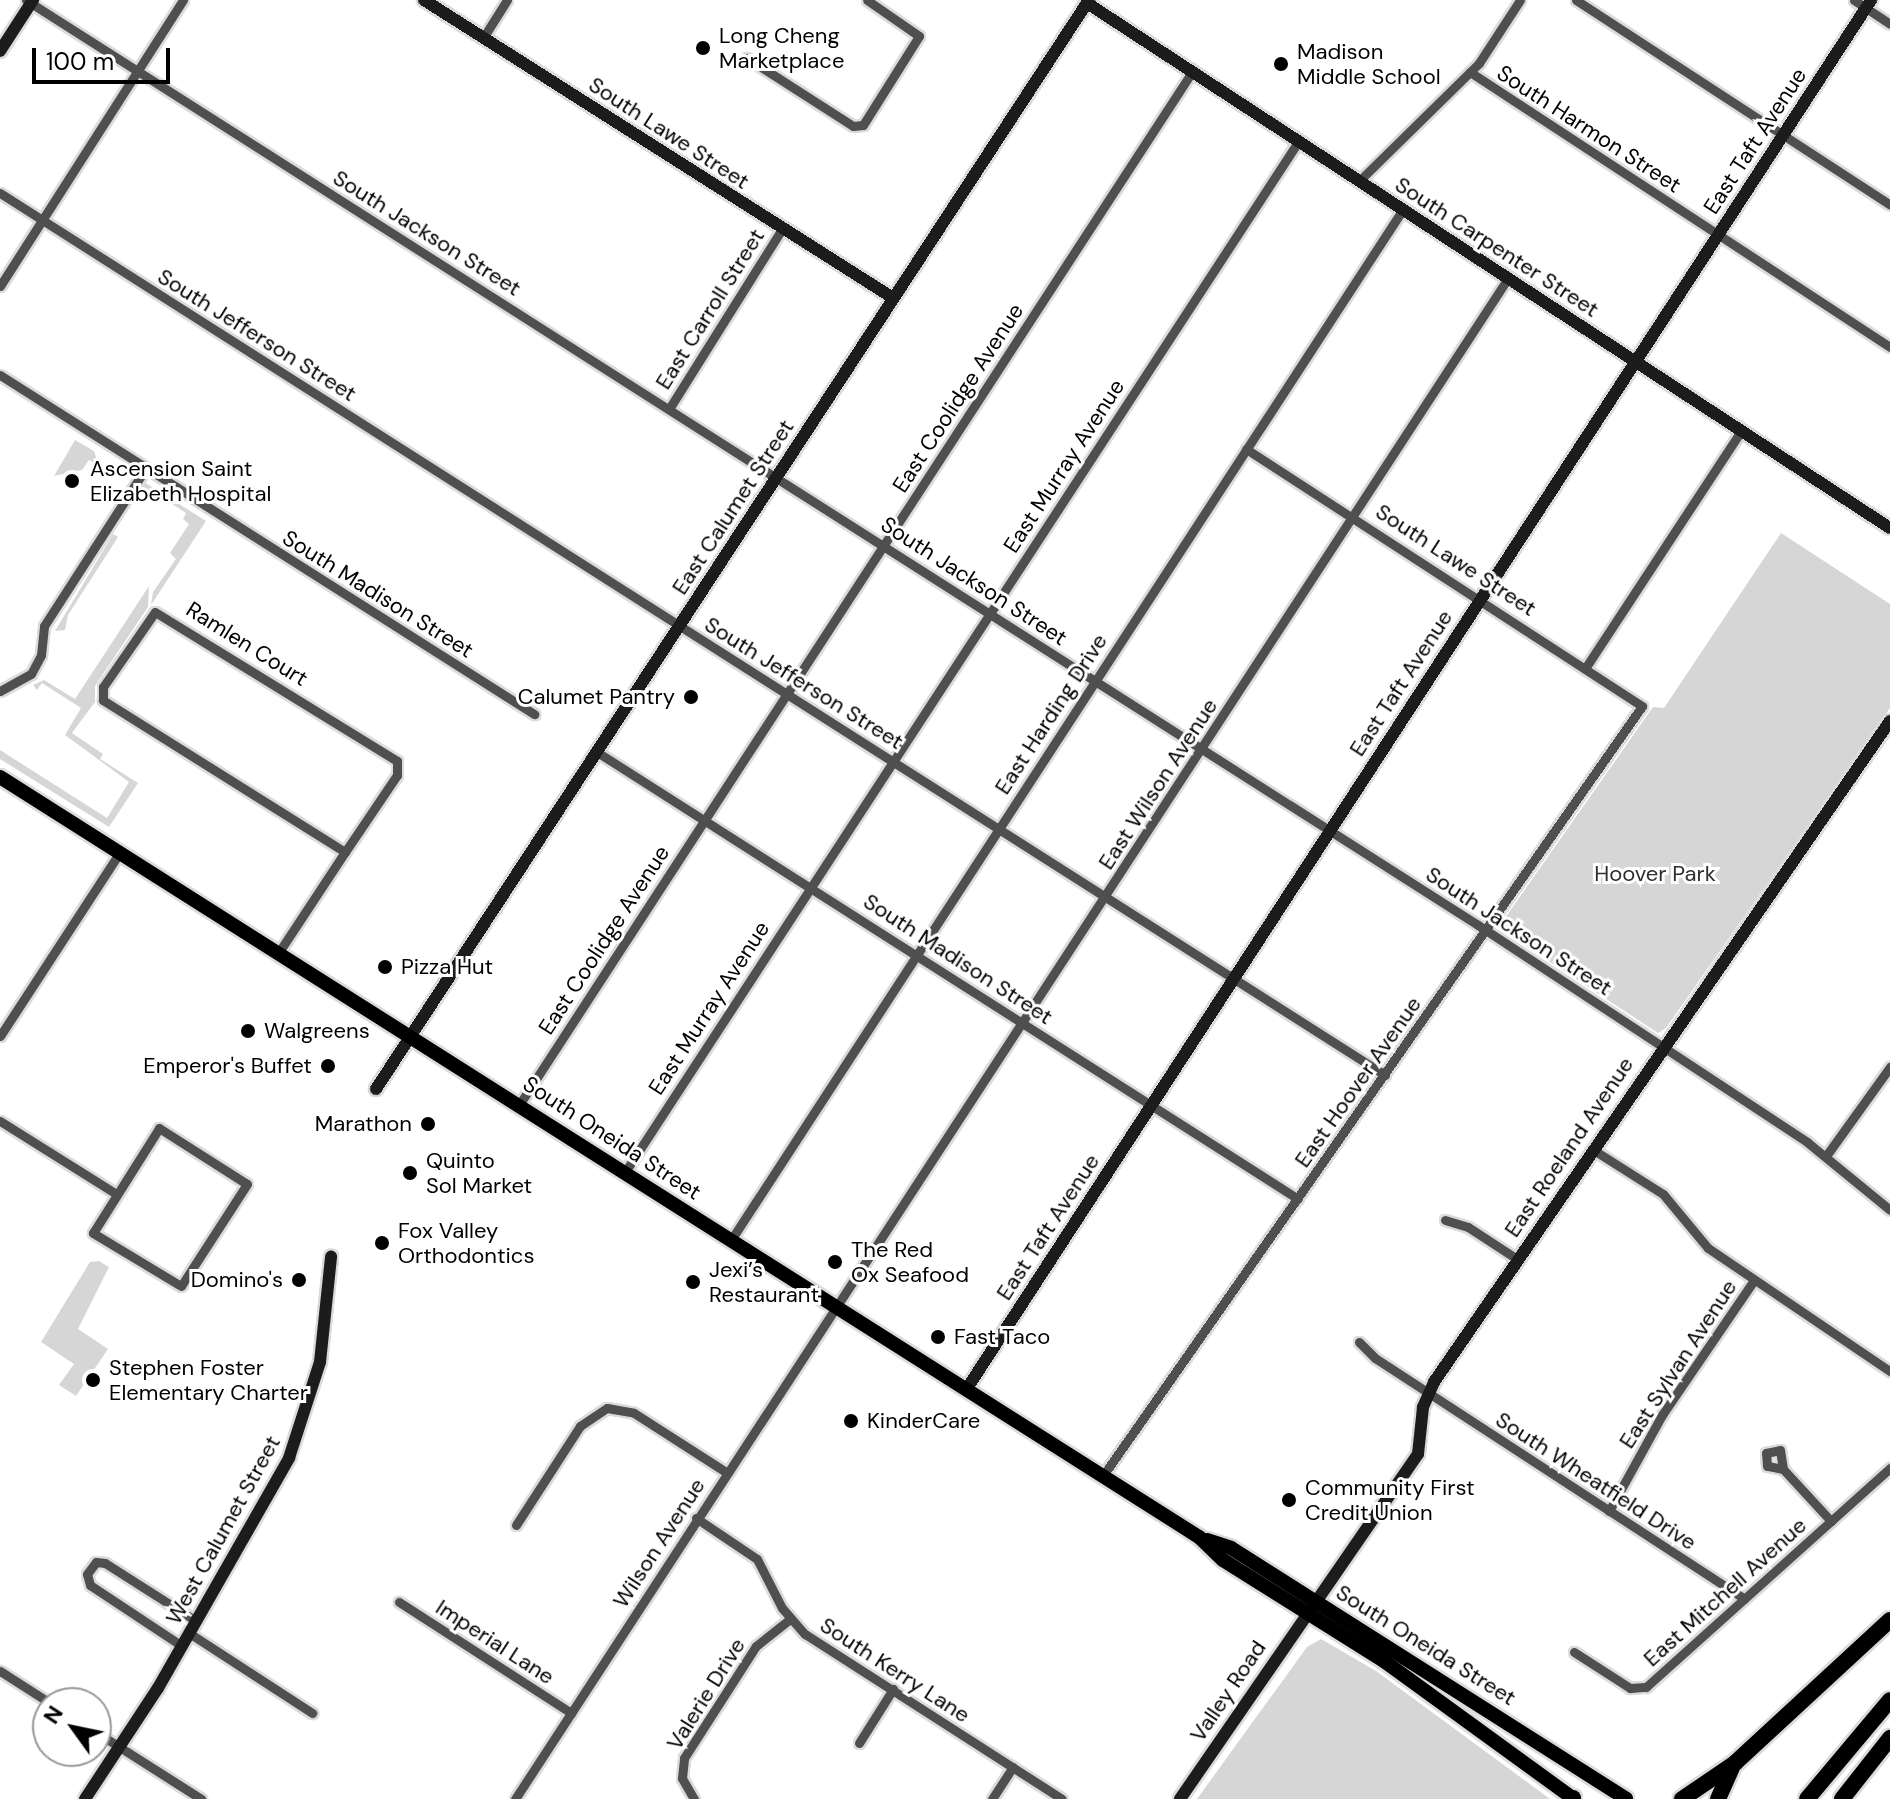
<!DOCTYPE html>
<html>
<head>
<meta charset="utf-8">
<style>
  body { margin:0 }
  #map { position:relative; width:1890px; height:1799px; overflow:hidden; background:#fff; font-family:"DM Sans",sans-serif }
  div>[style] { position:absolute }
  [style*='--x'] { left:calc(var(--x)*1px); top:calc(var(--y)*1px); width:calc(var(--w)*1px); rotate:calc(var(--a)*1deg) }
  .green>* { inset:0; background:#d6d6d6 }
  .roads { filter:drop-shadow(2px 0 #dbdbdb) drop-shadow(-2px 0 #dbdbdb) drop-shadow(0 2px #dbdbdb) drop-shadow(0 -2px #dbdbdb) }
  .street>* { height:9px; margin:-4.5px; padding:0 4.5px; transform-origin:4.5px; border-radius:4.5px; background:#4f4f4f }
  .secondary>* { height:12px; margin:-6px; padding:0 6px; transform-origin:6px; border-radius:6px; background:#1c1c1c }
  .primary>* { height:14px; margin:-7px; padding:0 7px; transform-origin:7px; border-radius:7px; background:#000 }
  .highway>* { height:16px; margin:-8px; padding:0 8px; transform-origin:8px; border-radius:8px; background:#000 }
  .dots>* { width:22px; height:22px; translate:-50% -50%; box-sizing:border-box; border:4px solid #fff; border-radius:50% }
  span { translate:-50% -50%; white-space:nowrap; text-align:center; line-height:1.15; -webkit-text-stroke:6px #fff; paint-order:stroke }
  .poi-label { font-size:22px; color:#000 }
  .left { translate:0 -50%; text-align:left }
  .right { translate:-100% -50%; text-align:right }
  .street-label { font-size:22px; color:#000 }
  .park-label { font-size:22px; color:#2d2d2d }
  .north { position:absolute; left:32px; top:1687px; width:80px; height:80px; box-sizing:border-box; background:#fff; border:2px solid #999; border-radius:50%; rotate:303deg; font-size:22px; font-weight:700; line-height:32px; text-align:center; color:#000 }
  .north::after { content:''; display:block; margin:auto; width:28px; height:36px; background:#000; clip-path:polygon(50% 0,100% 100%,50% 72%,0 100%) }
  .scale { position:absolute; left:32px; top:48px; width:138px; height:36px; box-sizing:border-box; border:4px solid #000; border-top:0; padding-left:10px; font-size:24px; line-height:28px; white-space:nowrap; color:#000; -webkit-text-stroke:6px #fff; paint-order:stroke }
</style>
</head>
<body>
<div id="map">
  <div class="green">
    <i style="clip-path:polygon(75px 440px,94px 451px,99px 466px,89px 460px,82px 470px,54px 476px)"></i>
    <i style="clip-path:polygon(144px 482px,206px 521px,151px 605px,153px 592px,176px 559px,170px 553px,189px 524px,183px 519px,186px 513px,152px 491px,147px 496px,142px 493px)"></i>
    <i style="clip-path:polygon(1781px 533px,1890px 604px,1890px 708px,1666px 1028px,1658px 1033px,1504px 932px,1500px 925px,1653px 707px,1664px 708px)"></i>
    <i style="clip-path:polygon(113px 534px,118px 537px,68px 615px,65px 630px,55px 631px)"></i>
    <i style="clip-path:polygon(149px 586px,148px 607px,95px 686px,95px 702px,72px 733px,103px 754px,100px 759px,138px 783px,109px 827px,0 759px,0 750px,107px 818px,129px 782px,65px 735px,81px 708px,42px 683px,37px 690px,33px 685px,44px 680px,75px 699px)"></i>
    <i style="clip-path:polygon(99px 1261px,109px 1267px,78px 1329px,108px 1349px,76px 1396px,59px 1385px,74px 1364px,41px 1342px,90px 1262px)"></i>
    <i style="clip-path:polygon(1321px 1639px,1376px 1671px,1550px 1799px,1197px 1799px,1307px 1647px)"></i>
  </div>
  <div class="roads">
    <div class="street">
      <i style="--x:26;--y:0;--w:1722;--a:32.5"></i>
      <i style="--x:1478;--y:925;--w:394;--a:33.4"></i>
      <i style="--x:1807;--y:1142;--w:107;--a:39.3"></i>
      <i style="--x:1576;--y:0;--w:375;--a:33.1"></i>
      <i style="--x:1854;--y:0;--w:43;--a:33.7"></i>
      <i style="--x:483;--y:38;--w:45;--a:-57.7"></i>
      <i style="--x:747;--y:58;--w:126;--a:32.7"></i>
      <i style="--x:853;--y:126;--w:10;--a:-6"></i>
      <i style="--x:863;--y:125;--w:105;--a:-57.8"></i>
      <i style="--x:919;--y:36;--w:63;--a:-145.3"></i>
      <i style="--x:1470;--y:72;--w:502;--a:33.22"></i>
      <i style="--x:1359;--y:181;--w:168;--a:-44.5"></i>
      <i style="--x:1479;--y:63;--w:75;--a:-56.9"></i>
      <i style="--x:0;--y:193;--w:1642;--a:32.49"></i>
      <i style="--x:0;--y:286;--w:340;--a:-57.4"></i>
      <i style="--x:0;--y:375;--w:633;--a:32.41"></i>
      <i style="--x:669;--y:409;--w:213;--a:-57.9"></i>
      <i style="--x:155;--y:612;--w:284;--a:31.6"></i>
      <i style="--x:397;--y:761;--w:14;--a:90"></i>
      <i style="--x:397;--y:775;--w:93;--a:124"></i>
      <i style="--x:345;--y:852;--w:286;--a:-147.9"></i>
      <i style="--x:103;--y:700;--w:13;--a:-90"></i>
      <i style="--x:103;--y:687;--w:91;--a:-55.3"></i>
      <i style="--x:1586;--y:667;--w:282;--a:-56.7"></i>
      <i style="--x:0;--y:691;--w:35;--a:-29"></i>
      <i style="--x:31;--y:674;--w:21;--a:-62"></i>
      <i style="--x:41;--y:655;--w:29;--a:-84"></i>
      <i style="--x:44;--y:626;--w:188;--a:-57.2"></i>
      <i style="--x:597;--y:752;--w:831;--a:32.52"></i>
      <i style="--x:279;--y:952;--w:120;--a:-56.6"></i>
      <i style="--x:0;--y:1036;--w:220;--a:-56.9"></i>
      <i style="--x:519;--y:1105;--w:1233;--a:-56.92"></i>
      <i style="--x:0;--y:1121;--w:136;--a:32.1"></i>
      <i style="--x:159;--y:1128;--w:104;--a:32.5"></i>
      <i style="--x:247;--y:1184;--w:121;--a:122.9"></i>
      <i style="--x:181;--y:1286;--w:103;--a:-148.9"></i>
      <i style="--x:93;--y:1233;--w:124;--a:-57.8"></i>
      <i style="--x:1592;--y:1149;--w:84;--a:32.4"></i>
      <i style="--x:1663;--y:1194;--w:70;--a:50.2"></i>
      <i style="--x:1708;--y:1248;--w:220;--a:34.1"></i>
      <i style="--x:1826;--y:1156;--w:110;--a:-54.3"></i>
      <i style="--x:625;--y:1172;--w:1230;--a:-56.84"></i>
      <i style="--x:1445;--y:1220;--w:24;--a:17"></i>
      <i style="--x:1468;--y:1227;--w:59;--a:33.1"></i>
      <i style="--x:731;--y:1240;--w:1231;--a:-56.9"></i>
      <i style="--x:1359;--y:1342;--w:23;--a:45"></i>
      <i style="--x:1375;--y:1358;--w:441;--a:33.1"></i>
      <i style="--x:1783;--y:1469;--w:16;--a:-169"></i>
      <i style="--x:1767;--y:1466;--w:13;--a:-94"></i>
      <i style="--x:1766;--y:1453;--w:14;--a:-12"></i>
      <i style="--x:1780;--y:1450;--w:19;--a:81"></i>
      <i style="--x:1783;--y:1469;--w:71;--a:47.3"></i>
      <i style="--x:1102;--y:1477;--w:941;--a:-54.99"></i>
      <i style="--x:1642;--y:706;--w:472;--a:-147"></i>
      <i style="--x:1609;--y:1511;--w:110;--a:-61.1"></i>
      <i style="--x:1662;--y:1415;--w:163;--a:-55.7"></i>
      <i style="--x:696;--y:1518;--w:73;--a:33.9"></i>
      <i style="--x:757;--y:1559;--w:55;--a:63"></i>
      <i style="--x:782;--y:1608;--w:35;--a:49"></i>
      <i style="--x:805;--y:1634;--w:305;--a:32.7"></i>
      <i style="--x:516;--y:1525;--w:118;--a:-57.1"></i>
      <i style="--x:580;--y:1426;--w:32;--a:-34"></i>
      <i style="--x:607;--y:1408;--w:27;--a:10"></i>
      <i style="--x:634;--y:1413;--w:109;--a:32.7"></i>
      <i style="--x:399;--y:1602;--w:205;--a:32.8"></i>
      <i style="--x:189;--y:1633;--w:147;--a:33"></i>
      <i style="--x:182;--y:1646;--w:110;--a:-146.5"></i>
      <i style="--x:90;--y:1585;--w:11;--a:-105"></i>
      <i style="--x:87;--y:1574;--w:15;--a:-53"></i>
      <i style="--x:96;--y:1562;--w:9;--a:6"></i>
      <i style="--x:105;--y:1563;--w:108;--a:32.5"></i>
      <i style="--x:1574;--y:1652;--w:67;--a:32.7"></i>
      <i style="--x:1630;--y:1688;--w:16;--a:-4"></i>
      <i style="--x:1646;--y:1687;--w:328;--a:-41.9"></i>
      <i style="--x:0;--y:1671;--w:59;--a:32.6"></i>
      <i style="--x:96;--y:1732;--w:125;--a:32.5"></i>
      <i style="--x:859;--y:1743;--w:64;--a:-57.8"></i>
      <i style="--x:515;--y:1799;--w:1816;--a:-56.86"></i>
      <i style="--x:694;--y:1799;--w:24;--a:-120"></i>
      <i style="--x:682;--y:1778;--w:20;--a:-84"></i>
      <i style="--x:684;--y:1758;--w:133;--a:-57.3"></i>
      <i style="--x:756;--y:1646;--w:43;--a:-38.5"></i>
      <i style="--x:992;--y:1799;--w:38;--a:-57"></i>
    </div>
    <div class="secondary">
      <i style="--x:424;--y:0;--w:556;--a:32.43"></i>
      <i style="--x:1087;--y:3;--w:959;--a:33.18"></i>
      <i style="--x:0;--y:51;--w:61;--a:-57.1"></i>
      <i style="--x:376;--y:1089;--w:1302;--a:-56.79"></i>
      <i style="--x:966;--y:1390;--w:1659;--a:-56.93"></i>
      <i style="--x:85;--y:1799;--w:133;--a:-56.7"></i>
      <i style="--x:158;--y:1688;--w:265;--a:-60.3"></i>
      <i style="--x:289;--y:1458;--w:101;--a:-72.1"></i>
      <i style="--x:320;--y:1362;--w:106;--a:-84"></i>
      <i style="--x:1180;--y:1799;--w:419;--a:-55.4"></i>
      <i style="--x:1418;--y:1454;--w:47;--a:-83.9"></i>
      <i style="--x:1423;--y:1407;--w:27;--a:-66"></i>
      <i style="--x:1434;--y:1382;--w:803;--a:-55.4"></i>
    </div>
    <div class="primary">
      <i style="--x:0;--y:777;--w:1420;--a:32.37"></i>
      <i style="--x:1199;--y:1537;--w:33;--a:44"></i>
      <i style="--x:1223;--y:1560;--w:190;--a:32.1"></i>
      <i style="--x:1384;--y:1661;--w:235;--a:36"></i>
      <i style="--x:1207;--y:1540;--w:25;--a:18"></i>
      <i style="--x:1231;--y:1548;--w:468;--a:32.4"></i>
    </div>
    <div class="highway">
      <i style="--x:1573;--y:1798;--w:1;--a:90"></i>
      <i style="--x:1682;--y:1799;--w:64;--a:-34.2"></i>
      <i style="--x:1735;--y:1763;--w:211;--a:-42.7"></i>
      <i style="--x:1718;--y:1799;--w:34;--a:-66"></i>
      <i style="--x:1807;--y:1799;--w:129;--a:-50"></i>
      <i style="--x:1842;--y:1799;--w:78;--a:-51.8"></i>
    </div>
  </div>
  <div class="dots">
    <i style="left:703px;top:48px;background:#000"></i>
    <i style="left:1281px;top:64px;background:#000"></i>
    <i style="left:72px;top:481px;background:#000"></i>
    <i style="left:691px;top:697px;background:#000"></i>
    <i style="left:385px;top:967px;background:#000"></i>
    <i style="left:248px;top:1031px;background:#000"></i>
    <i style="left:328px;top:1066px;background:#000"></i>
    <i style="left:428px;top:1124px;background:#000"></i>
    <i style="left:410px;top:1173px;background:#000"></i>
    <i style="left:382px;top:1243px;background:#000"></i>
    <i style="left:835px;top:1262px;background:#000"></i>
    <i style="left:299px;top:1280px;background:#000"></i>
    <i style="left:693px;top:1282px;background:#000"></i>
    <i style="left:938px;top:1337px;background:#000"></i>
    <i style="left:93px;top:1380px;background:#000"></i>
    <i style="left:851px;top:1421px;background:#000"></i>
    <i style="left:1289px;top:1500px;background:#000"></i>
  </div>
  <div class="poi-label">
    <span class="left" style="left:719px;top:48px">Long Cheng<br>Marketplace</span>
    <span class="left" style="left:1297px;top:64px">Madison<br>Middle School</span>
    <span class="left" style="left:90px;top:481px">Ascension Saint<br>Elizabeth Hospital</span>
    <span class="right" style="left:675px;top:697px">Calumet Pantry</span>
    <span class="left" style="left:401px;top:967px">Pizza Hut</span>
    <span class="left" style="left:264px;top:1031px">Walgreens</span>
    <span class="right" style="left:312px;top:1066px">Emperor's Buffet</span>
    <span class="right" style="left:412px;top:1124px">Marathon</span>
    <span class="left" style="left:426px;top:1173px">Quinto<br>Sol Market</span>
    <span class="left" style="left:398px;top:1243px">Fox Valley<br>Orthodontics</span>
    <span class="left" style="left:851px;top:1262px">The Red<br>Ox Seafood</span>
    <span class="left" style="left:709px;top:1282px">Jexi’s<br>Restaurant</span>
    <span class="right" style="left:283px;top:1280px">Domino's</span>
    <span class="left" style="left:954px;top:1337px">Fast Taco</span>
    <span class="left" style="left:109px;top:1380px">Stephen Foster<br>Elementary Charter</span>
    <span class="left" style="left:867px;top:1421px">KinderCare</span>
    <span class="left" style="left:1305px;top:1500px">Community First<br>Credit Union</span>
  </div>
  <div class="street-label">
    <span style="left:1589px;top:129px;rotate:33deg">South Harmon Street</span>
    <span style="left:669px;top:133px;rotate:33deg">South Lawe Street</span>
    <span style="left:1755px;top:141px;rotate:-57deg">East Taft Avenue</span>
    <span style="left:427px;top:233px;rotate:32deg">South Jackson Street</span>
    <span style="left:1497px;top:247px;rotate:33deg">South Carpenter Street</span>
    <span style="left:710px;top:309px;rotate:-58deg">East Carroll Street</span>
    <span style="left:257px;top:335px;rotate:32deg">South Jefferson Street</span>
    <span style="left:958px;top:398px;rotate:-57deg">East Coolidge Avenue</span>
    <span style="left:1064px;top:466px;rotate:-57deg">East Murray Avenue</span>
    <span style="left:733px;top:507px;rotate:-57deg">East Calumet Street</span>
    <span style="left:1456px;top:560px;rotate:33deg">South Lawe Street</span>
    <span style="left:974px;top:581px;rotate:33deg">South Jackson Street</span>
    <span style="left:378px;top:594px;rotate:32deg">South Madison Street</span>
    <span style="left:247px;top:644px;rotate:32deg">Ramlen Court</span>
    <span style="left:804px;top:683px;rotate:32deg">South Jefferson Street</span>
    <span style="left:1401px;top:683px;rotate:-57deg">East Taft Avenue</span>
    <span style="left:1051px;top:714px;rotate:-57deg">East Harding Drive</span>
    <span style="left:1158px;top:784px;rotate:-57deg">East Wilson Avenue</span>
    <span style="left:1519px;top:931px;rotate:33deg">South Jackson Street</span>
    <span style="left:604px;top:940px;rotate:-57deg">East Coolidge Avenue</span>
    <span style="left:958px;top:959px;rotate:33deg">South Madison Street</span>
    <span style="left:709px;top:1008px;rotate:-57deg">East Murray Avenue</span>
    <span style="left:1358px;top:1082px;rotate:-55deg">East Hoover Avenue</span>
    <span style="left:612px;top:1138px;rotate:33deg">South Oneida Street</span>
    <span style="left:1569px;top:1147px;rotate:-56deg">East Roeland Avenue</span>
    <span style="left:1048px;top:1227px;rotate:-57deg">East Taft Avenue</span>
    <span style="left:1678px;top:1364px;rotate:-57deg">East Sylvan Avenue</span>
    <span style="left:1596px;top:1481px;rotate:33deg">South Wheatfield Drive</span>
    <span style="left:223px;top:1530px;rotate:-61deg">West Calumet Street</span>
    <span style="left:659px;top:1543px;rotate:-57deg">Wilson Avenue</span>
    <span style="left:1725px;top:1592px;rotate:-42deg">East Mitchell Avenue</span>
    <span style="left:495px;top:1642px;rotate:33deg">Imperial Lane</span>
    <span style="left:1426px;top:1645px;rotate:32deg">South Oneida Street</span>
    <span style="left:895px;top:1670px;rotate:33deg">South Kerry Lane</span>
    <span style="left:1228px;top:1691px;rotate:-56deg">Valley Road</span>
    <span style="left:706px;top:1694px;rotate:-58deg">Valerie Drive</span>
  </div>
  <div class="park-label">
    <span style="left:1655px;top:874px">Hoover Park</span>
  </div>
  <div class="north">N</div>
  <div class="scale">100 m</div>
</div>
</body>
</html>
